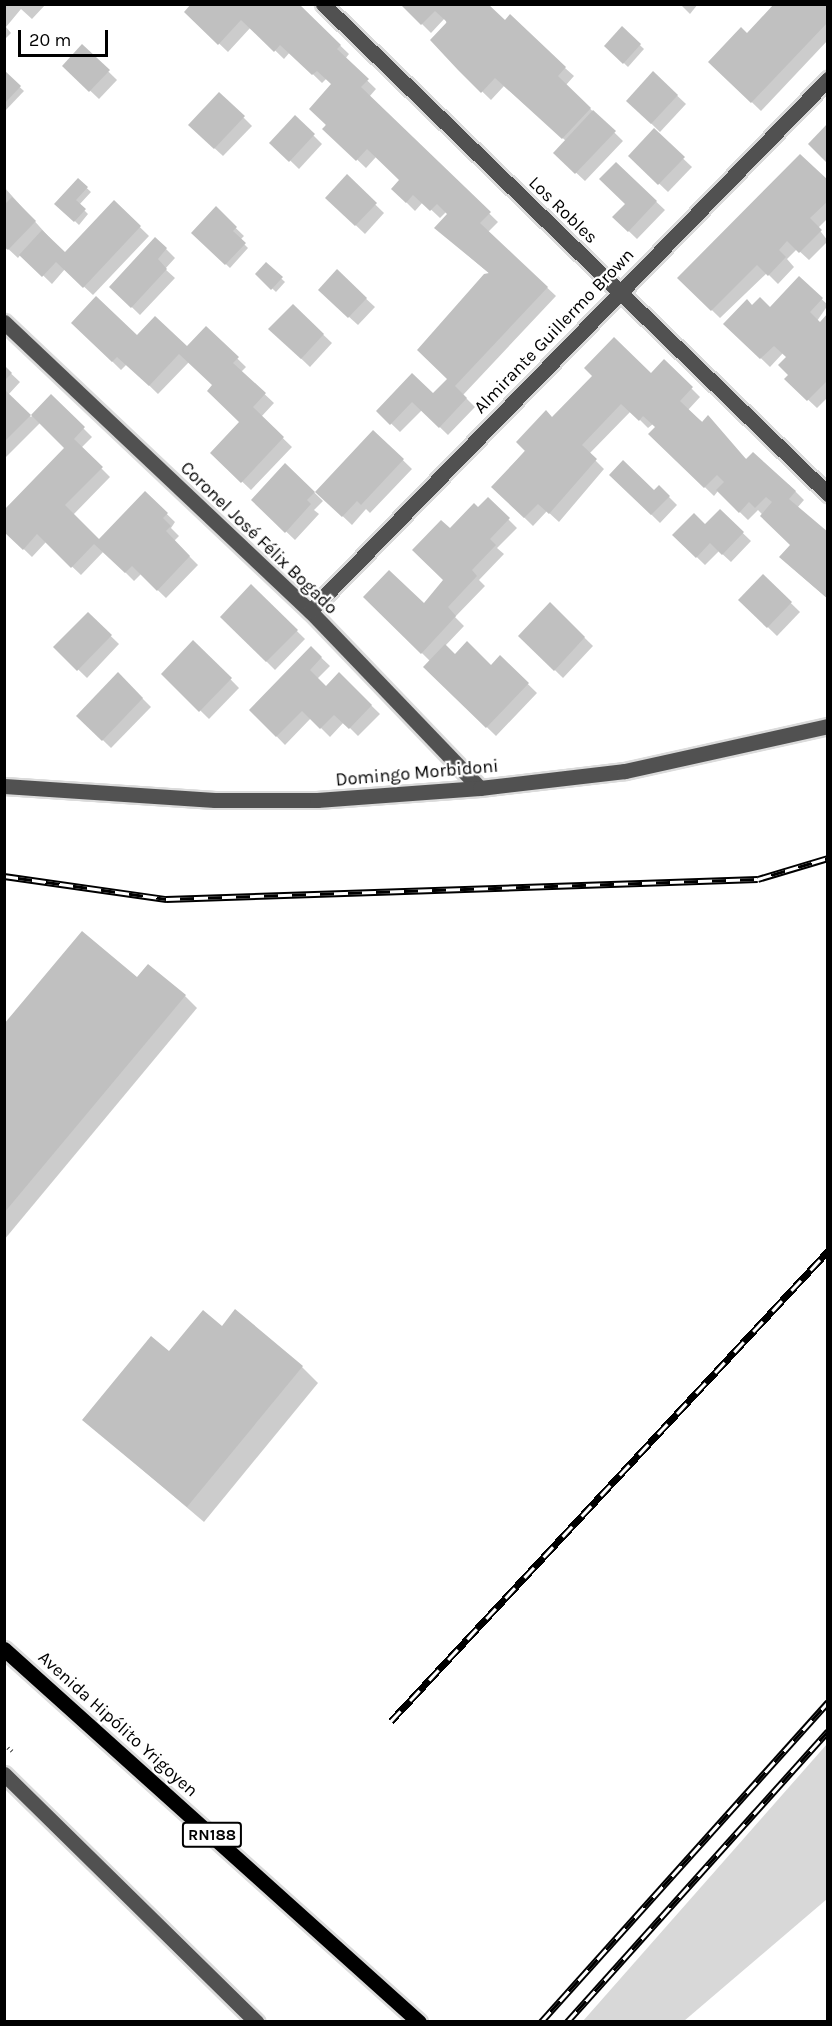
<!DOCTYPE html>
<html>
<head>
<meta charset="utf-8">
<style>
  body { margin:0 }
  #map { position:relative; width:832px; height:2026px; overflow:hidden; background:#fff; font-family:Karla,sans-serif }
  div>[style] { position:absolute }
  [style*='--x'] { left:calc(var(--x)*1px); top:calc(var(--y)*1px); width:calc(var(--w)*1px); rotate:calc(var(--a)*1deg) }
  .green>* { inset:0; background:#d8d8d8 }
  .shadow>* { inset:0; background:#0003 }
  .building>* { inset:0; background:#c0c0c0 }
  .path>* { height:4px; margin-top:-2px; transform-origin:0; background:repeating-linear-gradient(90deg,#737373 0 1.5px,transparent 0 4.5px) }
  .roads { filter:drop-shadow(2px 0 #dbdbdb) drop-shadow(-2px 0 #dbdbdb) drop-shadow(0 2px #dbdbdb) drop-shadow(0 -2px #dbdbdb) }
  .minor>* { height:15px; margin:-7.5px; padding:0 7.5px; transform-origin:7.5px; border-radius:7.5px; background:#515151 }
  .major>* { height:15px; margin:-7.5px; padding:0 7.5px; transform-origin:7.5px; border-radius:7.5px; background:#000 }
  .rail>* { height:7px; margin-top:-3.5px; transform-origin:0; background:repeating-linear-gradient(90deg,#fff 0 14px,#000 0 28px); box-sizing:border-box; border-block:2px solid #000 }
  span { translate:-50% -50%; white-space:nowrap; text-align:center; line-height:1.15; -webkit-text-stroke:4.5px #fff; paint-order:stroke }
  .shield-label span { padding:2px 4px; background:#fff; border:2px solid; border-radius:4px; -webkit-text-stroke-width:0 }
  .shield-label { font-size:16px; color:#000; font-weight:700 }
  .street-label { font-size:18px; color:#000 }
  .frame { position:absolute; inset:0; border:6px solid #000; pointer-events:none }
  .scale { position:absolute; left:18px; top:30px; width:90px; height:27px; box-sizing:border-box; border:3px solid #000; border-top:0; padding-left:8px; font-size:18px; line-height:21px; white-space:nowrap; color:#000; -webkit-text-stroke:4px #fff; paint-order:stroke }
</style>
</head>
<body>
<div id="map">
  <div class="green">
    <i style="clip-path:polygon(827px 1744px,827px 1899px,684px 2021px,583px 2021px)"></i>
  </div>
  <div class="shadow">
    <i style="clip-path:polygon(4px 4px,46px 4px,32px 19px,21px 9px,6px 27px,11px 33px,4px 40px)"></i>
    <i style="clip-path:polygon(297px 4px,349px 54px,345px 59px,376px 89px,369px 97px,498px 222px,488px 232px,556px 296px,463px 395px,475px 407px,448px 435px,422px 410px,400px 432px,378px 411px,433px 395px,449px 379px,491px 275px,436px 228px,449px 214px,446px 212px,440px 218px,423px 202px,415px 211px,393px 189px,401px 180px,376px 157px,366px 168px,325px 129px,333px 85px,327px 78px,322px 83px,290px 52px,284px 59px,251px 27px,228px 52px,186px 12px)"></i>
    <i style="clip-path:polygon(402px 4px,505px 23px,565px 68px,574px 76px,566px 85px,623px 141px,585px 181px,555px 153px,566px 141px,504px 86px,491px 100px,459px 69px,445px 18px,431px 33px)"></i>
    <i style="clip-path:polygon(680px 4px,698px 4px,690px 14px)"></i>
    <i style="clip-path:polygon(828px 4px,828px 40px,761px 111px,710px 62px,747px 35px)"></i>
    <i style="clip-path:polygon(622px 28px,644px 49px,628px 67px,606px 46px)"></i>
    <i style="clip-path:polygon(82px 46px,117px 80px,99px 99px,64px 66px)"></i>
    <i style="clip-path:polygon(4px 73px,24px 91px,4px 112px)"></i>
    <i style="clip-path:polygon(653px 73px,686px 104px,660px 132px,628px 101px)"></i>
    <i style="clip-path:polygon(243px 117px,252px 126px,223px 156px,198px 133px)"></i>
    <i style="clip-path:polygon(295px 117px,322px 144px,299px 169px,271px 142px)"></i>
    <i style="clip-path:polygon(654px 131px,692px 167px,668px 192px,630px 156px)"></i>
    <i style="clip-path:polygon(616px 164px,665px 210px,637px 239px,614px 217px,627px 204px)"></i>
    <i style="clip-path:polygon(347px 177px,384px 213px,365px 234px,327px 198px)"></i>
    <i style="clip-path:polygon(78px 180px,91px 192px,79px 205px,88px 214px,79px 225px,57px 204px)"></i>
    <i style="clip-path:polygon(828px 182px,828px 218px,818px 228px,828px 241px,809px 260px,797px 249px,787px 259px,794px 267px,778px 284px,767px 273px,720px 318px,679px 278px)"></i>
    <i style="clip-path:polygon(4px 187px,65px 255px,114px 202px,149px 236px,93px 295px,65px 269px,52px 284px,21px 254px,18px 258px,4px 245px)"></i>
    <i style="clip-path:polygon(216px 209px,244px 236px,240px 240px,248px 248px,230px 268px,193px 233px)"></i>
    <i style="clip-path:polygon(156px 239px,175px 258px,165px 269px,175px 278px,140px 315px,111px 287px)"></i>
    <i style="clip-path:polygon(266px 264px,285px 282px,276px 292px,257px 274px)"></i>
    <i style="clip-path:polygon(337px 272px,375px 307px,358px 325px,328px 298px)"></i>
    <i style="clip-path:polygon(799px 278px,828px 305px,817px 321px,820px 324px,828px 316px,828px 397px,817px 408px,786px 379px,790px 375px,788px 358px,783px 353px,770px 367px,726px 324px,752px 307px,770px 309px)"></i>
    <i style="clip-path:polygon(293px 306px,332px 343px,310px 367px,270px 329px)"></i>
    <i style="clip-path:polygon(73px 323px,187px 348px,206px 328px,246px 367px,241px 372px,274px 403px,261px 417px,292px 447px,251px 490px,212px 453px,241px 422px,214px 386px,189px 362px,158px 394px,127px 364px,121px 370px)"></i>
    <i style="clip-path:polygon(664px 361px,700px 397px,688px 410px,747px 460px,789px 485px,804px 500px,797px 508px,828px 536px,828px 599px,789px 565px,792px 545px,758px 510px,748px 520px,718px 491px,714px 496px,650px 434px,657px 427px,653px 424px,648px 428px,631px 411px,589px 454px,604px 469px,559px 522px,547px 511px,533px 526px,493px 487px,553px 419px,651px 375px)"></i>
    <i style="clip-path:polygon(4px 367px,20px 382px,8px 395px,31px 417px,51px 396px,92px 437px,81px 448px,110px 477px,73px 515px,99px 541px,145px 493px,175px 522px,171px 528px,179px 536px,174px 541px,198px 565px,166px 598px,141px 574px,134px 581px,104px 551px,81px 575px,46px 542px,32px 557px,4px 530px,66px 448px,40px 423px,4px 459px)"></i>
    <i style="clip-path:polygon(374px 432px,412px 469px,370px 513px,366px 509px,352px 525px,317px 492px)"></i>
    <i style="clip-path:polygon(286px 465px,323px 501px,314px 510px,319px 514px,295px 540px,253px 500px)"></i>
    <i style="clip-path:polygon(611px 475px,654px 492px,659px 487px,677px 505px,660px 523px)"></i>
    <i style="clip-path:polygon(488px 499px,517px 528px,497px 548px,504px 554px,479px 580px,485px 586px,455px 617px,464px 626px,445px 646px,455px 656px,491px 667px,500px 657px,537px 693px,496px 736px,425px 667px,430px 661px,365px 597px,424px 606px,444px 580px,450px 531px)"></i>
    <i style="clip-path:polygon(720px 511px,751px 541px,731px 562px,719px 551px,705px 565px,674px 535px,706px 526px)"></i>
    <i style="clip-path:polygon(763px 576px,800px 612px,777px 636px,740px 600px)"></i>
    <i style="clip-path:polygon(251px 586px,305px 639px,275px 670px,222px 617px)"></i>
    <i style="clip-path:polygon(550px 604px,593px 646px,563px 678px,520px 636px)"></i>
    <i style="clip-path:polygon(88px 614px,119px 644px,87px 678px,55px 647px)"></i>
    <i style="clip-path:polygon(194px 642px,239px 688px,209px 719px,163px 674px)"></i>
    <i style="clip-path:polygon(311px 648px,330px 666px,317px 679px,326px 688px,339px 674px,380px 714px,358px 736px,344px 722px,330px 737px,311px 718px,285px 745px,251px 710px)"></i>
    <i style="clip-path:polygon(118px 674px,151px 707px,111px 748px,78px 716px)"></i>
    <i style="clip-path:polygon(137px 979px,185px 996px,197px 1008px,4px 1240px,4px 1026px)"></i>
    <i style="clip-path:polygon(222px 1328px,302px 1367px,318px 1383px,204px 1522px,84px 1420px,169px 1353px)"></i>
  </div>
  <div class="building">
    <i style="clip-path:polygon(191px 4px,299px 4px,341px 45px,337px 49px,369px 79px,361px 87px,491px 212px,480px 223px,548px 287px,455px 386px,467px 398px,439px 428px,412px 402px,390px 425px,376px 411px,412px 373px,433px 393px,447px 379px,417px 350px,484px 274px,489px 273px,434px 228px,447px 214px,437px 204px,430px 211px,413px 195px,406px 203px,391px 189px,399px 180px,367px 149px,356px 161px,322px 129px,326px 125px,309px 109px,331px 84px,317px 71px,312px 75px,280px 45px,274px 52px,241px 20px,218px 45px,184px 12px)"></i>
    <i style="clip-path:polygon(400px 4px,488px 4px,505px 20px,510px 14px,566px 67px,558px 76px,591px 108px,562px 139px,495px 78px,481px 93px,458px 70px,430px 40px,447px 22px,435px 11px,421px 25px)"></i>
    <i style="clip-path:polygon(774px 4px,828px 4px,828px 22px,751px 103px,708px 62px,741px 27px,747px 33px)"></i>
    <i style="clip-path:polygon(622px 26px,641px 44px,623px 64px,604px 46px)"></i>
    <i style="clip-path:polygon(82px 44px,110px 70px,89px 92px,62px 66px)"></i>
    <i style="clip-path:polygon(4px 70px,21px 86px,4px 104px)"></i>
    <i style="clip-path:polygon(653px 71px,678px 95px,651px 124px,626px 101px)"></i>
    <i style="clip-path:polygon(219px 92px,245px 116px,214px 149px,188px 125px)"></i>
    <i style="clip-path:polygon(593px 110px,616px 131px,575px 174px,553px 153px)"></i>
    <i style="clip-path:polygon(295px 115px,315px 134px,289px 162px,269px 143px)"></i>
    <i style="clip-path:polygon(828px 123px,828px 164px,808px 144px)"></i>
    <i style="clip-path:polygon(654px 128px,685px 157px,658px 185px,628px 156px)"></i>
    <i style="clip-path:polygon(800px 154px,828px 180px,828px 201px,810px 218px,822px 230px,799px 253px,787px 241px,779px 250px,786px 257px,768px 276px,757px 265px,711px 311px,677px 278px)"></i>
    <i style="clip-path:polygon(616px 162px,657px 201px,628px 232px,612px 217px,625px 204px,599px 179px)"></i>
    <i style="clip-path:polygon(347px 174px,377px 203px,355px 226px,325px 198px)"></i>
    <i style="clip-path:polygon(78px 178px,88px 187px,76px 200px,86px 209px,74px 222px,54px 204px)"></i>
    <i style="clip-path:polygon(12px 197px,36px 221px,8px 250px,4px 247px,4px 205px)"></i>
    <i style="clip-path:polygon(114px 200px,141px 226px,83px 288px,56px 262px,42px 277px,19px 255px,42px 230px,65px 252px)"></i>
    <i style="clip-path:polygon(216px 206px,237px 227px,233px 231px,246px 243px,225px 265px,191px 233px)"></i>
    <i style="clip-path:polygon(155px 237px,167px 248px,158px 259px,167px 269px,131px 308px,109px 287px)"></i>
    <i style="clip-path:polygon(266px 262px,283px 277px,271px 290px,255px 274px)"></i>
    <i style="clip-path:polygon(337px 269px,367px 298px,348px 318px,318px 290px)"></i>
    <i style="clip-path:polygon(799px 276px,823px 298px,810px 312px,820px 322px,828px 313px,828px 380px,807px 401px,784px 379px,788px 375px,778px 365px,786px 357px,774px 346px,760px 359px,723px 324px,747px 299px,752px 305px,760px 297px,770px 307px)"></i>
    <i style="clip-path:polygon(96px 296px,137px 335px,155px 316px,187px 346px,206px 326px,239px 357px,233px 363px,266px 393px,253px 407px,284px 437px,241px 483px,210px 453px,239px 422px,207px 391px,212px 385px,179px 354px,149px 386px,117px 357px,112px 362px,71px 323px)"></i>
    <i style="clip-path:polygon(293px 304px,324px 334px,301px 359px,268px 329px)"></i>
    <i style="clip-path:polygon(614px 337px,651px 373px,664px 359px,693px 387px,680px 401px,702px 422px,708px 415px,746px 459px,753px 452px,796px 491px,789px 499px,828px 532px,828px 599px,779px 557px,790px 545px,760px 516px,772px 502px,766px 497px,755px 508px,749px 502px,739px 513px,716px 490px,724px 482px,717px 475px,704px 488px,648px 434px,655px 427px,643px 416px,639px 421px,621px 404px,582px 445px,597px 459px,549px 514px,538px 504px,524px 518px,491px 487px,525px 451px,516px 442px,546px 410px,552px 417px,592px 376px,584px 368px)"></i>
    <i style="clip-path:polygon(4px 365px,12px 373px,4px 381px)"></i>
    <i style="clip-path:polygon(4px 389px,31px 415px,4px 442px)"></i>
    <i style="clip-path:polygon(51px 394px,85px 427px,74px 439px,103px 467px,65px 505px,99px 539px,145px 491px,168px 513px,163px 518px,171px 526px,166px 531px,190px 556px,157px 591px,132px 566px,125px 573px,94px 544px,71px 568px,37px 534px,23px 550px,4px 532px,4px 510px,64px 448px,31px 415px)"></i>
    <i style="clip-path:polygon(373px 430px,404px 459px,361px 505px,357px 501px,342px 517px,315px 492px)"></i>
    <i style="clip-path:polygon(623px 460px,654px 490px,659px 485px,670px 496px,651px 515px,609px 475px)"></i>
    <i style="clip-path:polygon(285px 463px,315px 492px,307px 500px,311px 504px,285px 533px,251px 500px)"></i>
    <i style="clip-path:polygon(488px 497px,510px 518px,490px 539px,496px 545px,472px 570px,477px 576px,448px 607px,456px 616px,421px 654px,363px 597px,389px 570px,424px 603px,443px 580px,412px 550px,441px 520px,450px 528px,474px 503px,478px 507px)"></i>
    <i style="clip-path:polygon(720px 509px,744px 532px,722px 555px,710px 543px,696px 558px,672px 535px,694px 513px,705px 524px)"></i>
    <i style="clip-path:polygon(763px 574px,792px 602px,767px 628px,738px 600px)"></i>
    <i style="clip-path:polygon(251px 584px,298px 630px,266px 662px,220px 617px)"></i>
    <i style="clip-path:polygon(550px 602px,585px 637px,554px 671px,518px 636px)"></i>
    <i style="clip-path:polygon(88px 612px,112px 635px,77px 671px,53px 647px)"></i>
    <i style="clip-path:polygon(193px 640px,232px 678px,199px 712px,161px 674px)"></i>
    <i style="clip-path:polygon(467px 641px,491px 665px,500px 655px,529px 683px,486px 728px,423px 667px,445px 644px,455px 654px)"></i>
    <i style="clip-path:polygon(311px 646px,322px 657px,310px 670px,326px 686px,339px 672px,372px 705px,349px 729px,334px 715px,320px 729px,302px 711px,276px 737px,249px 710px)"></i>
    <i style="clip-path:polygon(118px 672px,143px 698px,102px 741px,76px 716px)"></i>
    <i style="clip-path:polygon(82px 931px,137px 977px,148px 964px,186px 995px,4px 1213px,4px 1024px)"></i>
    <i style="clip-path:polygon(235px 1309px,303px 1366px,187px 1507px,82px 1420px,151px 1336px,169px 1351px,203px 1310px,222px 1326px)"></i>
  </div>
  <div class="path">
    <i style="--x:4;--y:1745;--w:11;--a:38"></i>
  </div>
  <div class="roads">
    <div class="minor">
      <i style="--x:323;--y:4;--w:704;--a:44.14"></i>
      <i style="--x:4;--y:322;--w:421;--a:43.4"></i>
      <i style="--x:310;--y:611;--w:245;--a:46.2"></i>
      <i style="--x:310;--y:611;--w:743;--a:-45.76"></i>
      <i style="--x:4;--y:786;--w:211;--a:3.8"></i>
      <i style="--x:215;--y:800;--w:102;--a:0"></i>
      <i style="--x:317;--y:800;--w:163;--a:-4.2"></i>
      <i style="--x:480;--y:788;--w:146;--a:-6.7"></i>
      <i style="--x:625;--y:771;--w:208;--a:-12.5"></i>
      <i style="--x:4;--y:1774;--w:354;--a:44.5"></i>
    </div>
    <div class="major">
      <i style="--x:4;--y:1649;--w:558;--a:41.95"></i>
    </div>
  </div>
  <div class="rail">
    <i style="--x:4;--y:876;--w:164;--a:8.1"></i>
    <i style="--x:166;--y:899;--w:592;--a:-1.93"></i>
    <i style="--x:758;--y:879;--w:73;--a:-16.7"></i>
    <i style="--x:391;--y:1721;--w:642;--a:-47.08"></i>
    <i style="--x:541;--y:2022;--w:430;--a:-48.1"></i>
    <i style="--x:567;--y:2022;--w:391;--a:-48.1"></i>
  </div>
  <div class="shield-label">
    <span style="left:212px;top:1835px">RN188</span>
  </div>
  <div class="street-label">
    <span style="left:563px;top:210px;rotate:44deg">Los Robles</span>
    <span style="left:554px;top:331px;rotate:-46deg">Almirante Guillermo Brown</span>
    <span style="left:259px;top:538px;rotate:44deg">Coronel José Félix Bogado</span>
    <span style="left:417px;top:773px;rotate:-5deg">Domingo Morbidoni</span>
    <span style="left:118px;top:1724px;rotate:42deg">Avenida Hipólito Yrigoyen</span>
  </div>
  <div class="frame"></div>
  <div class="scale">20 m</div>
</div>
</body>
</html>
